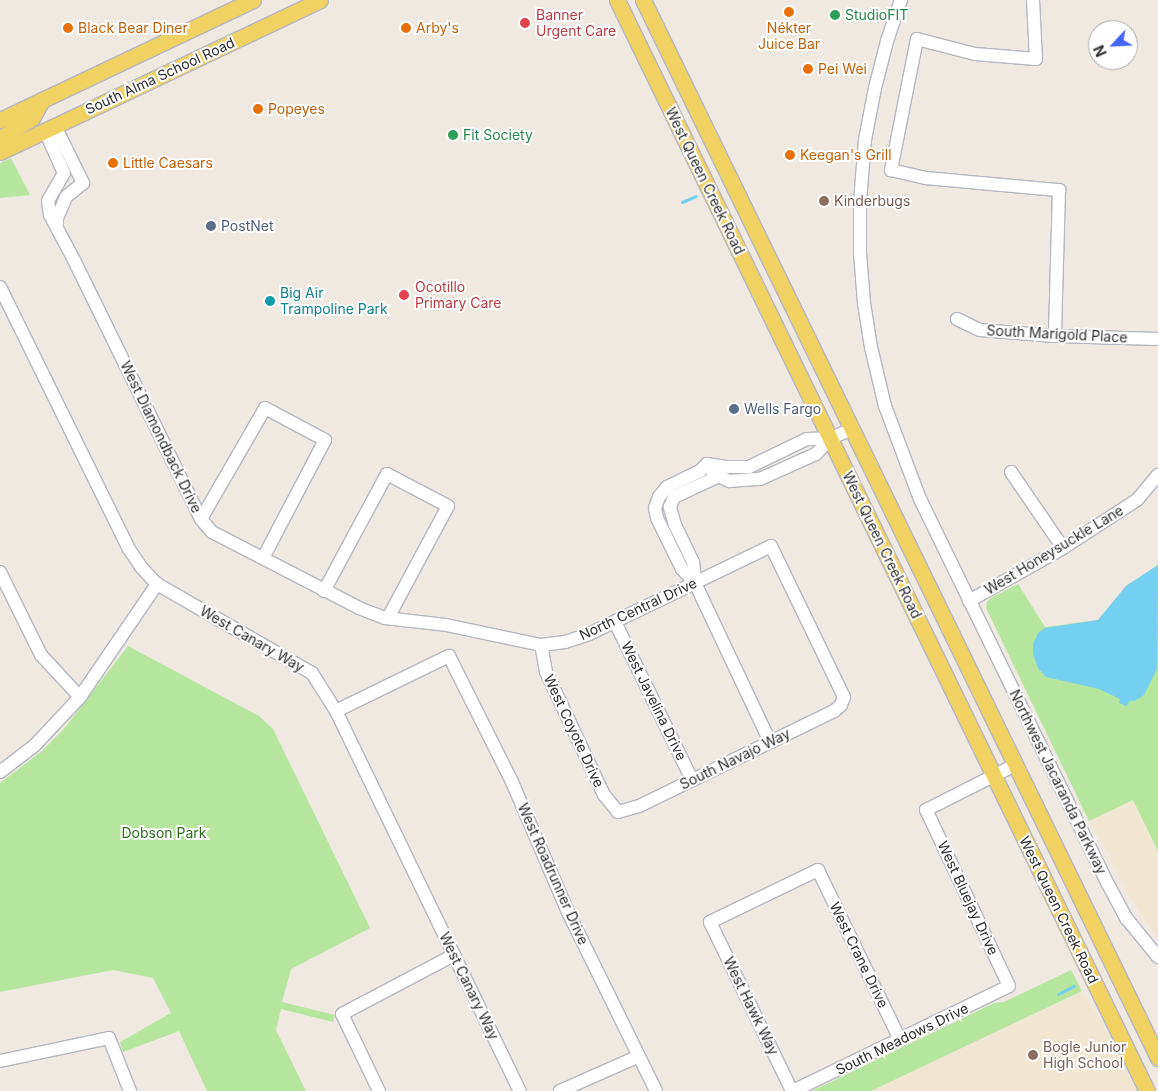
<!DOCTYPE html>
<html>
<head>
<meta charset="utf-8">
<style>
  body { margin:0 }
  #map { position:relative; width:1158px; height:1091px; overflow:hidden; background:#efe9e1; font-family:Inter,sans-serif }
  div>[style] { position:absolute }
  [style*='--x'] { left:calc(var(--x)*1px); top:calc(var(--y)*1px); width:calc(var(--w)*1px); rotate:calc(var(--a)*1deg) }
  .education>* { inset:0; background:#f0e6d1 }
  .green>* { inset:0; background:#b6e59e }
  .water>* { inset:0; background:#75cff0 }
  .stream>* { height:3px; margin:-1.5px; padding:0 1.5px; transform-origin:1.5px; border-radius:1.5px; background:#75cff0 }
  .roads { filter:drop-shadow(1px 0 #b4b7c1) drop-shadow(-1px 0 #b4b7c1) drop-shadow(0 1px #b4b7c1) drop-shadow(0 -1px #b4b7c1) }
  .minor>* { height:12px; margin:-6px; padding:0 6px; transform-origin:6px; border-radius:6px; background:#fff }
  .major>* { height:15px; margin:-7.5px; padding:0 7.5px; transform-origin:7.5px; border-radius:7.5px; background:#f2d163 }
  .dots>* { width:14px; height:14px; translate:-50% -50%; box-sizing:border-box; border:2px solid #fff; border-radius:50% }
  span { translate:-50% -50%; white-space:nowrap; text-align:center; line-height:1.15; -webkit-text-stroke:4px #fff; paint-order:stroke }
  .health-label { font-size:14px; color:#be3a42 }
  .left { translate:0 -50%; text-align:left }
  .leisure-label { font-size:14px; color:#27864d }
  .food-label { font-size:14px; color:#c56008 }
  .street-label { font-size:14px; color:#2e2e2e }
  .education-label { font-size:14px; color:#785e54 }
  .service-label { font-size:14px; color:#4e5e75 }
  .culture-label { font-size:14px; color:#0d838f }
  .park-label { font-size:14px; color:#2c6e1b }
  .north { position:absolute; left:1088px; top:20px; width:50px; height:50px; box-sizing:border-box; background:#fff; border:1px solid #ababab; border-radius:50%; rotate:245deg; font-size:14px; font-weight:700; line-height:20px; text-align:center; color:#2e2e2e }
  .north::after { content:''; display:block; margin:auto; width:18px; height:22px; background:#4264fb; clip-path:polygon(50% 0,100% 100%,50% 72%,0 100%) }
</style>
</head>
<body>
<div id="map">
  <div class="education">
    <i style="clip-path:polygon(1158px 787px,1158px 939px,1129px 896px,1110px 856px,1089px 821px)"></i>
    <i style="clip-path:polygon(1082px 991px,1100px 1019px,1136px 1091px,871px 1091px)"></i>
  </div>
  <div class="green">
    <i style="clip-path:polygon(11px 158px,30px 195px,0 198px,0 163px)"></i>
    <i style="clip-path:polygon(1158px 565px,1158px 851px,1133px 800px,1089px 821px,986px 608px,987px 602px,991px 598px,1018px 584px,1045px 627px,1098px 620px,1126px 586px)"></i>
    <i style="clip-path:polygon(128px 646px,259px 716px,273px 729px,370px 928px,291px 969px,282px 1002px,335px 1015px,333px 1022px,281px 1009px,276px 1030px,306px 1091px,207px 1091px,179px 1031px,123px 1052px,120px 1042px,171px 1013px,153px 978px,113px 970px,0 992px,0 783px,42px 751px,63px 730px)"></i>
    <i style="clip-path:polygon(1071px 970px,1082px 991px,871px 1091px,812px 1091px,994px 1003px,1004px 1002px)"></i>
  </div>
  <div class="water">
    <i style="clip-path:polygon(1158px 565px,1157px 669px,1144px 695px,1135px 701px,1129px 701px,1127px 706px,1119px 703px,1120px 699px,1099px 689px,1046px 677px,1038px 668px,1033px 654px,1033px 644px,1038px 633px,1045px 628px,1098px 620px,1126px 586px)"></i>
  </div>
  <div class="stream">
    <i style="--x:682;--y:202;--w:15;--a:-23"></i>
    <i style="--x:1058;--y:994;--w:18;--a:-27"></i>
  </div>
  <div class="roads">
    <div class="minor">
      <i style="--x:901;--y:0;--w:43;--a:108.9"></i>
      <i style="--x:887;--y:41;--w:49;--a:104.3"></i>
      <i style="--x:875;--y:88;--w:53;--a:100.9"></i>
      <i style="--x:865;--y:140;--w:62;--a:94.6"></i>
      <i style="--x:860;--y:202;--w:51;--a:90"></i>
      <i style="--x:860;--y:253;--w:50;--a:85.4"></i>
      <i style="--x:864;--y:303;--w:45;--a:81"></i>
      <i style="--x:871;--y:347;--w:61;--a:76.7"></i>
      <i style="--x:885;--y:406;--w:99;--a:69.4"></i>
      <i style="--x:920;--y:499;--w:428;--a:64"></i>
      <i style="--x:1108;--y:884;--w:40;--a:62"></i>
      <i style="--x:1127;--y:919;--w:49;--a:50.8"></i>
      <i style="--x:1033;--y:0;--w:59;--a:87.1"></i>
      <i style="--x:1036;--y:59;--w:61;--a:-175.3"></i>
      <i style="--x:975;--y:54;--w:60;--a:-165.5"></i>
      <i style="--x:917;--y:39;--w:134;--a:101.2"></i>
      <i style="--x:891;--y:170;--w:36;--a:13"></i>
      <i style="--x:926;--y:178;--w:134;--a:5.2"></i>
      <i style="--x:1059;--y:190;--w:146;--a:91.6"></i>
      <i style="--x:55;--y:126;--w:64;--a:63.8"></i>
      <i style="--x:83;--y:183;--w:22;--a:141"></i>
      <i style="--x:66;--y:197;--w:23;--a:113"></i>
      <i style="--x:57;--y:218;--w:6;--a:90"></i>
      <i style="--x:45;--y:131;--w:46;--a:65.7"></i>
      <i style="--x:64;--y:173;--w:32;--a:120"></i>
      <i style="--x:48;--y:201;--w:14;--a:82"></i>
      <i style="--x:50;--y:215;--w:51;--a:61.9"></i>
      <i style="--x:74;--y:260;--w:288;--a:63.9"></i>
      <i style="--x:201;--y:519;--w:17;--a:50"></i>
      <i style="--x:212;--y:532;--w:165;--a:27.3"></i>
      <i style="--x:359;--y:608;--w:28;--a:21"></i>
      <i style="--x:385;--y:618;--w:61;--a:6.5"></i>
      <i style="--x:446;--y:625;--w:97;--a:11.9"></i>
      <i style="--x:541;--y:645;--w:24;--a:-7"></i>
      <i style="--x:565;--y:642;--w:25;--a:-18"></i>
      <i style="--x:589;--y:634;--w:202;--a:-25.8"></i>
      <i style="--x:771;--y:546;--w:168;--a:64.2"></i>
      <i style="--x:844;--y:697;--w:9;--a:111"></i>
      <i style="--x:841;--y:705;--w:9;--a:139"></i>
      <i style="--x:834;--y:711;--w:217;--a:154"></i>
      <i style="--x:639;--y:806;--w:22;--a:164"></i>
      <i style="--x:618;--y:812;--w:22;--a:-129"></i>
      <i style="--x:604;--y:795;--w:136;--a:-115.2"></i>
      <i style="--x:546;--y:672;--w:27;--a:-100"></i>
      <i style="--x:0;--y:287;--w:292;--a:63.8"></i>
      <i style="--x:129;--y:549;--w:22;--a:56"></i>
      <i style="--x:141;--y:567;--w:23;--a:47"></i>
      <i style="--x:157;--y:584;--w:179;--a:29.9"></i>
      <i style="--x:312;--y:673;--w:45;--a:57.7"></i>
      <i style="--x:336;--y:711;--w:422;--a:64.2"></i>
      <i style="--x:957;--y:319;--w:25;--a:26"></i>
      <i style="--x:980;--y:330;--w:75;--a:4.6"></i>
      <i style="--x:1055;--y:336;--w:103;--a:1.7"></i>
      <i style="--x:707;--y:464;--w:10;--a:135"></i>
      <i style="--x:700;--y:471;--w:37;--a:154"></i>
      <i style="--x:667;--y:487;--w:13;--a:129"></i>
      <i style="--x:659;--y:497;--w:12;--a:110"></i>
      <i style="--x:655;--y:508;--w:10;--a:79"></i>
      <i style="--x:657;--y:518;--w:57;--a:63.9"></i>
      <i style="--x:682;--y:569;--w:19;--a:47"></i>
      <i style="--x:695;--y:583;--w:176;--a:64.7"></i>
      <i style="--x:707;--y:464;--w:12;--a:55"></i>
      <i style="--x:714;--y:474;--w:17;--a:25"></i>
      <i style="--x:729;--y:481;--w:31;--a:-4"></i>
      <i style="--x:760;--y:479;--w:61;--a:-24.1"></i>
      <i style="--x:816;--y:454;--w:22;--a:-47"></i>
      <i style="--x:831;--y:438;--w:23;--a:-23"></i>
      <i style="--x:707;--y:464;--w:19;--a:9"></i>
      <i style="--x:726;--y:467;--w:23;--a:0"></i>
      <i style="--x:749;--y:467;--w:64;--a:-25.8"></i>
      <i style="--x:807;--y:439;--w:24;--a:-2"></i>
      <i style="--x:1011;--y:472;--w:92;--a:55.6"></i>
      <i style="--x:201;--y:519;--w:128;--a:-60"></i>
      <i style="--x:265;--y:408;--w:68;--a:28.1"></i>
      <i style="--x:325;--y:440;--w:133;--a:117.7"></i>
      <i style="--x:0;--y:572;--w:93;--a:63.7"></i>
      <i style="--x:41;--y:655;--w:57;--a:47.1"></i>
      <i style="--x:695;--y:583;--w:21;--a:-95"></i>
      <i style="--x:693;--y:562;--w:41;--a:-115.9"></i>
      <i style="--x:675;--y:525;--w:19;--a:-106"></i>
      <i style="--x:670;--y:507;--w:11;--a:-68"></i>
      <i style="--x:674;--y:497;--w:50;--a:-25"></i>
      <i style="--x:324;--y:591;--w:133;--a:-61.7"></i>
      <i style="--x:387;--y:474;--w:69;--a:27.7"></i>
      <i style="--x:448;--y:506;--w:127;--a:118.2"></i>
      <i style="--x:969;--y:601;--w:108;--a:-29.4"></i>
      <i style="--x:1063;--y:548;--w:88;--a:-33"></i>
      <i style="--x:1137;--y:500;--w:33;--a:-50"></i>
      <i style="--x:615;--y:622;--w:176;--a:64"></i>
      <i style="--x:336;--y:711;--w:126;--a:-26"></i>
      <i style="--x:449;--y:656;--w:141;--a:63.4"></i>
      <i style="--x:512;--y:782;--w:142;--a:66.7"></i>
      <i style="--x:568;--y:912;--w:199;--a:63.8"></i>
      <i style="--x:0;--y:772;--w:44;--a:-37.6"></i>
      <i style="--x:35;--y:745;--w:66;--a:-46.8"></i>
      <i style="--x:80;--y:697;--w:137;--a:-55.7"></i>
      <i style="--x:0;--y:1061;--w:111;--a:-11.9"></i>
      <i style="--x:109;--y:1038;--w:57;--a:68.4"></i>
      <i style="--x:379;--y:1091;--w:85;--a:-115.7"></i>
      <i style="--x:342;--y:1014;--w:127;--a:-27.8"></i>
      <i style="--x:560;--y:1091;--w:86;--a:-23.9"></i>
      <i style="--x:792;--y:1091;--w:188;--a:-115.9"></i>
      <i style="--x:710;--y:922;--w:120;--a:-25.7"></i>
      <i style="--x:818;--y:870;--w:189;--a:64.2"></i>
      <i style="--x:793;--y:1091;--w:240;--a:-25.9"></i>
      <i style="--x:1009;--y:986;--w:195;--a:-115.2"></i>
      <i style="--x:926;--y:810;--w:100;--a:-26.8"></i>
    </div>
    <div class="major">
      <i style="--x:617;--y:0;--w:1213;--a:64.09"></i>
      <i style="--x:643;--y:0;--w:1177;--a:64.04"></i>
      <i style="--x:0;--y:120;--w:280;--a:-25.4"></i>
      <i style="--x:0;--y:138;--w:38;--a:-32"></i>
      <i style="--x:32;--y:118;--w:21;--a:-61"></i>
      <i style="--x:0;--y:152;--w:354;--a:-25.4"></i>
    </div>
  </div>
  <div class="dots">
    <i style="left:789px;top:12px;background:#e8710a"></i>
    <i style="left:835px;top:15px;background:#2e9e5b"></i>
    <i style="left:525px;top:23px;background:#e0444e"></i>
    <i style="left:68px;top:28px;background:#e8710a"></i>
    <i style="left:406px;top:28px;background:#e8710a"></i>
    <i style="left:808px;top:69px;background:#e8710a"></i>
    <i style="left:258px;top:109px;background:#e8710a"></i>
    <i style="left:453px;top:135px;background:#2e9e5b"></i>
    <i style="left:790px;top:155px;background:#e8710a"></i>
    <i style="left:113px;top:163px;background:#e8710a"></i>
    <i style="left:824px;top:201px;background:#8d6e63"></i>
    <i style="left:211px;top:226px;background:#5c6f8a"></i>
    <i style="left:404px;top:295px;background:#e0444e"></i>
    <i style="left:270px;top:301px;background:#0f9aa8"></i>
    <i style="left:734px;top:409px;background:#5c6f8a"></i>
    <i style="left:1033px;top:1055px;background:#8d6e63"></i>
  </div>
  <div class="health-label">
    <span class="left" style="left:536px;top:23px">Banner<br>Urgent Care</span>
    <span class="left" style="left:415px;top:295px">Ocotillo<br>Primary Care</span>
  </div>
  <div class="leisure-label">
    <span class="left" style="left:845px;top:15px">StudioFIT</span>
    <span class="left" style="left:463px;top:135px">Fit Society</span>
  </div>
  <div class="food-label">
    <span class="left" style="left:78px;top:28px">Black Bear Diner</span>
    <span class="left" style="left:416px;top:28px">Arby's</span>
    <span style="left:789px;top:36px">Nékter<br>Juice Bar</span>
    <span class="left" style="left:818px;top:69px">Pei Wei</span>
    <span class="left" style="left:268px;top:109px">Popeyes</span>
    <span class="left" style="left:800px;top:155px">Keegan's Grill</span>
    <span class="left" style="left:123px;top:163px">Little Caesars</span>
  </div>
  <div class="street-label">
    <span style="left:160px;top:76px;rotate:-25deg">South Alma School Road</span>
    <span style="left:705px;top:181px;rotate:64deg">West Queen Creek Road</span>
    <span style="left:1057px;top:334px;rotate:3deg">South Marigold Place</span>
    <span style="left:161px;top:437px;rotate:64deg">West Diamondback Drive</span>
    <span style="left:882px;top:545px;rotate:64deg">West Queen Creek Road</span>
    <span style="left:1054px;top:550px;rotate:-31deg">West Honeysuckle Lane</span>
    <span style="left:638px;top:609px;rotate:-25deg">North Central Drive</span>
    <span style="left:252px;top:639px;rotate:30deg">West Canary Way</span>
    <span style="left:654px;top:701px;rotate:64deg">West Javelina Drive</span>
    <span style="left:574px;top:731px;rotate:65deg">West Coyote Drive</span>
    <span style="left:735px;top:759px;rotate:-26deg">South Navajo Way</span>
    <span style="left:1058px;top:782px;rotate:64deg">Northwest Jacaranda Parkway</span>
    <span style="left:553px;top:874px;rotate:66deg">West Roadrunner Drive</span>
    <span style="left:968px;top:898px;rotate:65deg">West Bluejay Drive</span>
    <span style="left:1059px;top:910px;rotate:64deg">West Queen Creek Road</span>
    <span style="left:859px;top:955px;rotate:64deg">West Crane Drive</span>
    <span style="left:469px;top:986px;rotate:64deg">West Canary Way</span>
    <span style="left:751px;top:1006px;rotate:64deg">West Hawk Way</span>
    <span style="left:902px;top:1039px;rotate:-26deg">South Meadows Drive</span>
  </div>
  <div class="education-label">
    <span class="left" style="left:834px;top:201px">Kinderbugs</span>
    <span class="left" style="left:1043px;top:1055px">Bogle Junior<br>High School</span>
  </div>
  <div class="service-label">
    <span class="left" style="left:221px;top:226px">PostNet</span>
    <span class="left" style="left:744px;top:409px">Wells Fargo</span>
  </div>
  <div class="culture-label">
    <span class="left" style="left:280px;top:301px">Big Air<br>Trampoline Park</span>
  </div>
  <div class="park-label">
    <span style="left:164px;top:833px">Dobson Park</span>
  </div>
  <div class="north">N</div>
</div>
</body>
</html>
